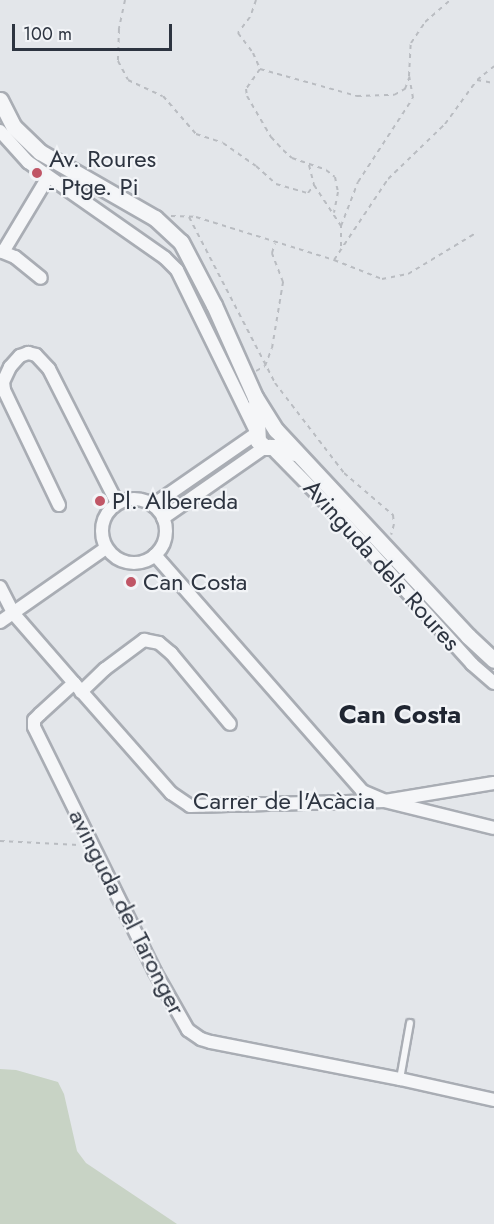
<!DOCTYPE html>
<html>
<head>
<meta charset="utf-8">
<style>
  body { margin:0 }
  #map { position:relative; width:494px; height:1224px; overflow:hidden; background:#e3e6ea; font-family:Jost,sans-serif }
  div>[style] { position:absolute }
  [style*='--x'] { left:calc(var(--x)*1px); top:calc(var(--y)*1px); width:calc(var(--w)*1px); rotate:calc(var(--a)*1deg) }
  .green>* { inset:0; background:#c8d3c5 }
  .path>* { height:2px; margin-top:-1px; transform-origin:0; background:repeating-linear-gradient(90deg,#b9bcc1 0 4.5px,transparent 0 9px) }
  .roads { filter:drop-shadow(2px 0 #a9adb4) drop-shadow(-2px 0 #a9adb4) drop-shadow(0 2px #a9adb4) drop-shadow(0 -2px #a9adb4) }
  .service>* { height:6px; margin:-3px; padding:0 3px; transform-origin:3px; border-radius:3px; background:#f5f6f8 }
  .minor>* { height:12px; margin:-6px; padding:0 6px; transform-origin:6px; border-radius:6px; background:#f5f6f8 }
  .minor>.ring { margin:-6px; padding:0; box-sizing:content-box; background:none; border:12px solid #f5f6f8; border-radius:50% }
  .tertiary>* { height:15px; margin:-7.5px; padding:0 7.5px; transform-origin:7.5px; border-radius:7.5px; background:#f5f6f8 }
  .dots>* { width:16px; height:16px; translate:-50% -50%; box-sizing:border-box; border:3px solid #f2f4f7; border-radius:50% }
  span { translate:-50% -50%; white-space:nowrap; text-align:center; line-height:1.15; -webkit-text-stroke:4.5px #f2f4f7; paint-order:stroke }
  .poi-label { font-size:24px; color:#2d3440 }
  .left { translate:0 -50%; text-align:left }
  .street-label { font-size:24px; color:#2d3440 }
  .neighbourhood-label { font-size:26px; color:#1f2531; font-weight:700 }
  .scale { position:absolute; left:12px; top:24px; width:160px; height:27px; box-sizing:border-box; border:3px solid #2d3440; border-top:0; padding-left:8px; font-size:18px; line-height:21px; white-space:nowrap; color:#2d3440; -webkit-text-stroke:4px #f2f4f7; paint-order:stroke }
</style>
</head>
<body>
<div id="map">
  <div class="green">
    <i style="clip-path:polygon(0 1069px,16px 1070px,58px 1082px,64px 1094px,77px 1151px,86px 1163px,177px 1224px,0 1224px)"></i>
  </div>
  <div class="path">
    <i style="--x:125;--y:0;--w:30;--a:102"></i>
    <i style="--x:119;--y:29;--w:32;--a:92"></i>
    <i style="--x:118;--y:61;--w:21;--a:62"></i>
    <i style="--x:128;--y:80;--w:38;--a:25"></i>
    <i style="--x:163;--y:96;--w:50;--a:49"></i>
    <i style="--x:196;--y:134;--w:28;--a:18"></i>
    <i style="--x:223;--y:143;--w:40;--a:34.9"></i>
    <i style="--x:256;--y:166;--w:27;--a:42"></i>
    <i style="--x:276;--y:184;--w:33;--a:16"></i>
    <i style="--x:308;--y:193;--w:10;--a:-53"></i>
    <i style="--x:256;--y:0;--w:18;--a:109"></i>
    <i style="--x:250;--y:17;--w:20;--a:127"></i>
    <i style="--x:238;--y:33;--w:25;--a:53"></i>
    <i style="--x:253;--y:53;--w:17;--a:66"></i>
    <i style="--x:260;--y:69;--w:24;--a:125"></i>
    <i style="--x:246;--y:89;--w:7;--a:82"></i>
    <i style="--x:247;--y:96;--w:48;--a:59.7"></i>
    <i style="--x:271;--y:137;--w:18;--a:47"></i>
    <i style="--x:283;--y:150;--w:12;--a:42"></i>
    <i style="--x:292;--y:158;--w:36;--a:19"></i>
    <i style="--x:326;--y:170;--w:11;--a:38"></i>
    <i style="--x:335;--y:177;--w:15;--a:79"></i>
    <i style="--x:338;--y:192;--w:21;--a:101"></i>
    <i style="--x:260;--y:69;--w:101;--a:15.6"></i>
    <i style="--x:357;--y:96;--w:37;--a:-2"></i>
    <i style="--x:394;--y:95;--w:13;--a:-29"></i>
    <i style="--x:405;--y:89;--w:12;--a:-70"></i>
    <i style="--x:477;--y:80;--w:17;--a:10"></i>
    <i style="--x:309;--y:165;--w:21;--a:76"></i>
    <i style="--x:314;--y:185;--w:49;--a:56.6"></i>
    <i style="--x:171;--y:216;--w:25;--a:2"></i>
    <i style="--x:196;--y:217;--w:145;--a:17.3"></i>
    <i style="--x:334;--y:260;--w:52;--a:21.6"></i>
    <i style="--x:382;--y:279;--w:26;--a:-11"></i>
    <i style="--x:408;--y:274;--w:79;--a:-31.1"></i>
    <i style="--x:189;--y:217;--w:187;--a:62.6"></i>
    <i style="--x:275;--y:383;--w:113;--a:52.5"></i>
    <i style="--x:344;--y:473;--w:65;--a:40.6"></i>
    <i style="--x:393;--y:515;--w:9;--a:84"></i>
    <i style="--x:394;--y:524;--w:11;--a:105"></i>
    <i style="--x:341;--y:246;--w:20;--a:-90"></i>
    <i style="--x:341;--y:226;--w:47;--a:-68.9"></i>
    <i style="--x:358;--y:182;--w:100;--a:-56.8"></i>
    <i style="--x:413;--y:98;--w:22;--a:-100"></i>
    <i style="--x:409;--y:76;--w:33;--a:-87"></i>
    <i style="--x:411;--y:43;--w:25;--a:-56"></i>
    <i style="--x:425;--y:22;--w:33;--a:-41"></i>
    <i style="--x:334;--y:260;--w:97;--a:-56.3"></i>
    <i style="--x:388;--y:179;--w:79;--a:-44"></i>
    <i style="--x:445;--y:124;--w:54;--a:-54"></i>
    <i style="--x:477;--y:80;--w:22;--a:-39"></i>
    <i style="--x:256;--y:371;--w:10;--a:-29"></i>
    <i style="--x:265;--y:366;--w:19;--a:-69"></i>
    <i style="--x:272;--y:348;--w:67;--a:-80.5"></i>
    <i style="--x:283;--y:282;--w:31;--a:-111"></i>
    <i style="--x:272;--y:253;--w:10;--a:-73"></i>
    <i style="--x:0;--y:841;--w:79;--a:2.9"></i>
  </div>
  <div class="roads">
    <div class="service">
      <i style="--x:400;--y:1079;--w:57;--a:-79.9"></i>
    </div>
    <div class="minor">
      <i style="--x:0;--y:131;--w:42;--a:47.9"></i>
      <i style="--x:28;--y:162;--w:167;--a:35"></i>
      <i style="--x:165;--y:258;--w:17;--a:45"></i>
      <i style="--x:177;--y:270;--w:182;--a:63.9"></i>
      <i style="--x:257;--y:433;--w:126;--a:145.3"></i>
      <i style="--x:0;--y:251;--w:16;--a:22"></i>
      <i style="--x:15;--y:257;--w:33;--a:39"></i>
      <i style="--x:3;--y:252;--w:87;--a:-59"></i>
      <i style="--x:270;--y:446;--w:88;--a:45.5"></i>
      <i style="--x:332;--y:509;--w:209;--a:47.9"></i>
      <i style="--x:472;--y:664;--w:29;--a:41"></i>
      <i class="ring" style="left:102px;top:499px;width:52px;height:52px"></i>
      <i style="--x:59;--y:505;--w:127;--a:-115.6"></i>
      <i style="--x:4;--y:390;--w:8;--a:-97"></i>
      <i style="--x:3;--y:382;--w:17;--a:-65"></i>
      <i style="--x:10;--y:367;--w:15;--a:-48"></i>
      <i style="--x:20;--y:356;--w:9;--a:-21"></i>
      <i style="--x:28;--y:353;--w:8;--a:14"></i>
      <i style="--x:36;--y:355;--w:19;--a:47"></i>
      <i style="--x:49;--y:369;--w:150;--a:63.1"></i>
      <i style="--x:163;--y:518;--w:124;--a:-34.8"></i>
      <i style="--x:155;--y:555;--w:314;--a:48.7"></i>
      <i style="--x:362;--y:791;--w:25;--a:23"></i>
      <i style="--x:385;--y:801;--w:112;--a:13.9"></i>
      <i style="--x:0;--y:587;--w:29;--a:63"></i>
      <i style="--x:13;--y:613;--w:93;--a:48.9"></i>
      <i style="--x:74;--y:683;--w:147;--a:48.6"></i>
      <i style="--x:171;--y:793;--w:23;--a:34"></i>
      <i style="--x:190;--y:806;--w:195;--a:-1.5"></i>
      <i style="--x:385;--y:801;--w:110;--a:-9.4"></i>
      <i style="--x:0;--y:622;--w:129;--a:-34.9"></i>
      <i style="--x:74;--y:683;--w:46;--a:137.6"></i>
      <i style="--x:40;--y:714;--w:8;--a:135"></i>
      <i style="--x:34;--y:720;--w:7;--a:90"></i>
      <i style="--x:34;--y:727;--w:273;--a:63.7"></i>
      <i style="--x:155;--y:972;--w:67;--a:60.4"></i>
      <i style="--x:188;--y:1030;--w:16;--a:35"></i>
      <i style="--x:201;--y:1039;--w:10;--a:17"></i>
      <i style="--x:211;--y:1042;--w:193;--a:11.1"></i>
      <i style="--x:400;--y:1079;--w:96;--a:12.6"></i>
      <i style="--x:81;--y:692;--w:33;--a:-44"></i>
      <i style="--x:105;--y:669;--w:49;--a:-36.6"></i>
      <i style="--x:144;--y:640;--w:15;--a:11"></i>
      <i style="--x:159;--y:643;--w:16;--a:40"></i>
      <i style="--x:171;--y:653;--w:92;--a:50.3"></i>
    </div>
    <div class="tertiary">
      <i style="--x:0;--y:100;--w:30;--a:63"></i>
      <i style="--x:14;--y:127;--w:36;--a:44"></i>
      <i style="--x:40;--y:152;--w:133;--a:29.9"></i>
      <i style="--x:155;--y:218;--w:35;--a:43"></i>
      <i style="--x:181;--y:242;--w:71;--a:62.4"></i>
      <i style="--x:214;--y:305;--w:101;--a:66"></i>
      <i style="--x:255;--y:397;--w:39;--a:58"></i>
      <i style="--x:276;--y:430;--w:282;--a:47"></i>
      <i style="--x:468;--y:636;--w:35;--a:43"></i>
      <i style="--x:256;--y:403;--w:38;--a:87"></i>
      <i style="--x:258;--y:441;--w:9;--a:41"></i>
      <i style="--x:265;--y:447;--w:12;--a:0"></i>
      <i style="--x:277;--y:447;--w:18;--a:19"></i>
    </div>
  </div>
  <div class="dots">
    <i style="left:37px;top:173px;background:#c05666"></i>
    <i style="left:100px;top:501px;background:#c05666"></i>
    <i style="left:131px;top:582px;background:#c05666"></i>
  </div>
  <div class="poi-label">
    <span class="left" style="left:49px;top:173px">Av. Roures<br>- Ptge. Pi</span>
    <span class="left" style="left:112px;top:501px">Pl. Albereda</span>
    <span class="left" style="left:143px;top:582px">Can Costa</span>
  </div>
  <div class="street-label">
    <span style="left:382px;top:565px;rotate:48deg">Avinguda dels Roures</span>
    <span style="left:284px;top:801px">Carrer de l'Acàcia</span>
    <span style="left:127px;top:912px;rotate:63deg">avinguda del Taronger</span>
  </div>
  <div class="neighbourhood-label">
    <span style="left:400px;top:715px">Can Costa</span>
  </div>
  <div class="scale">100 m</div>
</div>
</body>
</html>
